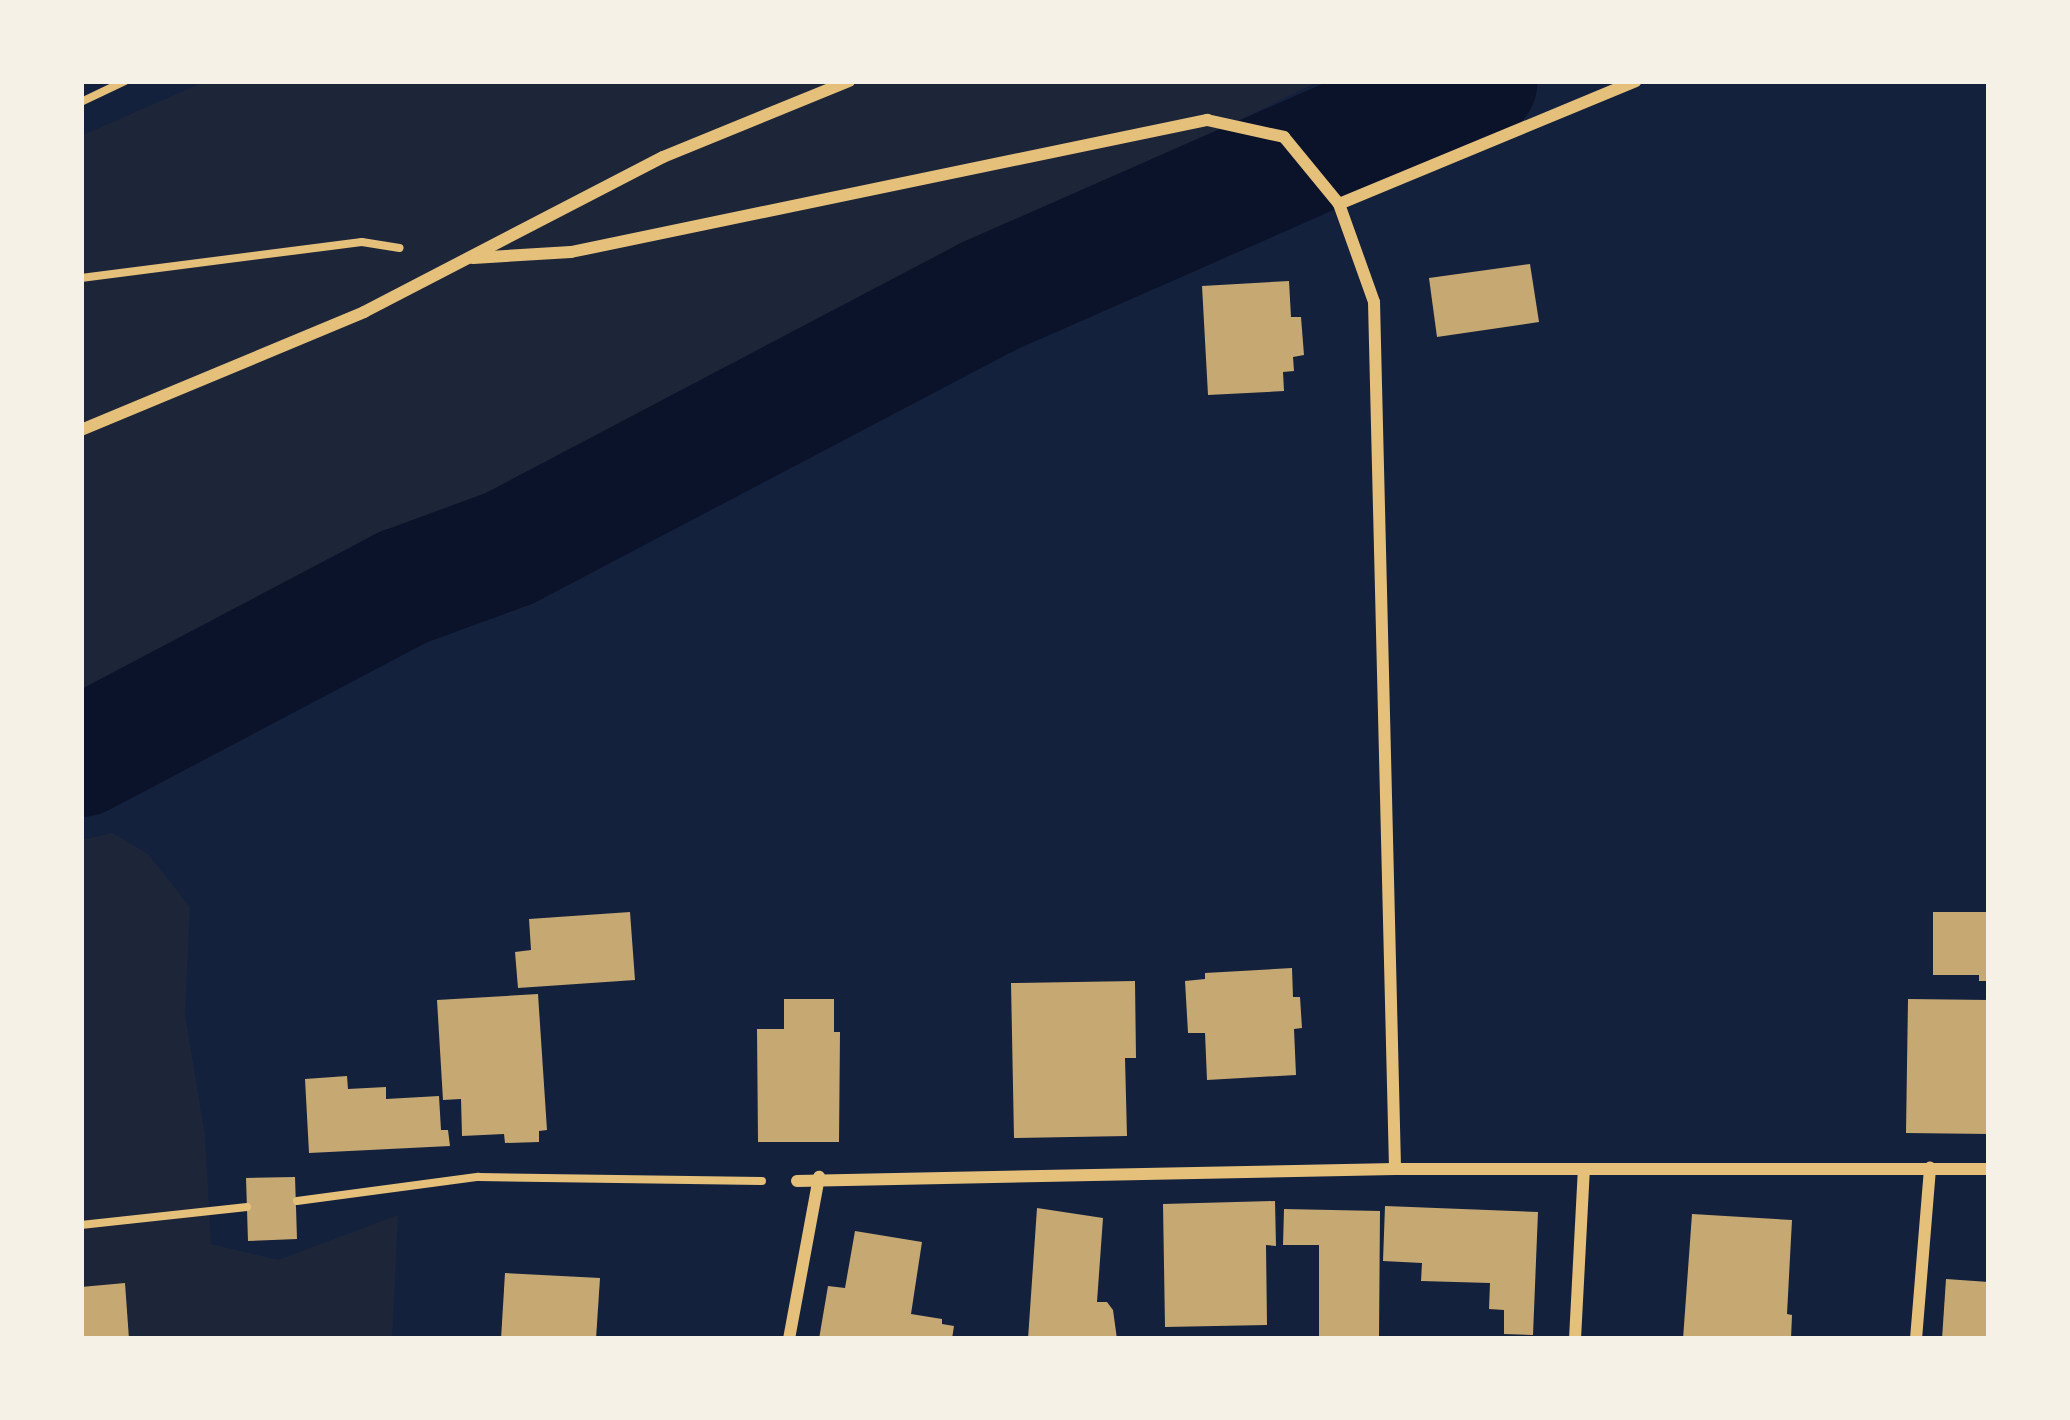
<!DOCTYPE html>
<html>
<head>
<meta charset="utf-8">
<style>
  body { margin:0 }
  #map { position:relative; width:2070px; height:1420px; overflow:hidden; background:#14213d; font-family:Mulish,sans-serif }
  div>[style] { position:absolute }
  [style*='--x'] { left:calc(var(--x)*1px); top:calc(var(--y)*1px); width:calc(var(--w)*1px); rotate:calc(var(--a)*1deg) }
  .green>* { inset:0; background:#1d2539 }
  .river>* { height:120px; margin:-60px; padding:0 60px; transform-origin:60px; border-radius:60px; background:#0b132b }
  .building>* { inset:0; background:#c6a872 }
  .path>* { height:8px; margin:-4px; padding:0 4px; transform-origin:4px; border-radius:4px; background:#e5c07b }
  .minor>* { height:12px; margin:-6px; padding:0 6px; transform-origin:6px; border-radius:6px; background:#e5c07b }
  span { translate:-50% -50%; white-space:nowrap; text-align:center; line-height:1.15; -webkit-text-stroke:9px #f6f1e7; paint-order:stroke }
  .frame { position:absolute; inset:0; border:84px solid #f6f1e7; pointer-events:none }
</style>
</head>
<body>
<div id="map">
  <div class="green">
    <i style="clip-path:polygon(206px 81px,1319px 81px,81px 696px,81px 136px)"></i>
    <i style="clip-path:polygon(112px 833px,148px 854px,190px 907px,185px 1015px,205px 1136px,211px 1244px,278px 1260px,398px 1215px,392px 1339px,81px 1339px,81px 840px)"></i>
  </div>
  <div class="river">
    <i style="--x:81;--y:757;--w:365;--a:-27.8"></i>
    <i style="--x:404;--y:587;--w:113;--a:-20.2"></i>
    <i style="--x:510;--y:548;--w:539;--a:-27.75"></i>
    <i style="--x:987;--y:297;--w:536;--a:-23.75"></i>
  </div>
  <div class="building">
    <i style="clip-path:polygon(1530px 264px,1539px 322px,1437px 337px,1429px 278px)"></i>
    <i style="clip-path:polygon(1289px 281px,1291px 317px,1301px 317px,1304px 355px,1293px 357px,1294px 371px,1283px 372px,1284px 391px,1208px 395px,1202px 286px)"></i>
    <i style="clip-path:polygon(630px 912px,635px 980px,518px 988px,515px 952px,531px 950px,529px 919px)"></i>
    <i style="clip-path:polygon(1933px 912px,1989px 912px,1989px 981px,1979px 981px,1979px 975px,1933px 975px)"></i>
    <i style="clip-path:polygon(1292px 968px,1293px 997px,1300px 997px,1302px 1028px,1294px 1029px,1296px 1075px,1207px 1080px,1205px 1033px,1188px 1033px,1185px 981px,1205px 979px,1205px 973px)"></i>
    <i style="clip-path:polygon(1135px 981px,1136px 1058px,1125px 1058px,1127px 1136px,1014px 1138px,1011px 983px)"></i>
    <i style="clip-path:polygon(538px 994px,547px 1130px,539px 1131px,539px 1142px,505px 1143px,504px 1134px,462px 1136px,461px 1099px,443px 1100px,437px 1000px)"></i>
    <i style="clip-path:polygon(784px 999px,834px 999px,834px 1032px,840px 1032px,839px 1142px,758px 1142px,757px 1029px,784px 1029px)"></i>
    <i style="clip-path:polygon(1908px 999px,1989px 1000px,1989px 1134px,1906px 1133px)"></i>
    <i style="clip-path:polygon(347px 1076px,348px 1089px,386px 1087px,386px 1099px,439px 1096px,441px 1130px,448px 1130px,450px 1146px,309px 1153px,305px 1079px)"></i>
    <i style="clip-path:polygon(295px 1177px,297px 1239px,248px 1241px,246px 1178px)"></i>
    <i style="clip-path:polygon(1275px 1201px,1276px 1246px,1266px 1245px,1267px 1325px,1165px 1327px,1163px 1204px)"></i>
    <i style="clip-path:polygon(1385px 1206px,1538px 1212px,1533px 1335px,1504px 1334px,1504px 1310px,1489px 1309px,1490px 1283px,1421px 1281px,1422px 1263px,1383px 1261px)"></i>
    <i style="clip-path:polygon(1037px 1208px,1103px 1218px,1097px 1302px,1107px 1302px,1113px 1310px,1117px 1339px,1028px 1339px)"></i>
    <i style="clip-path:polygon(1284px 1209px,1380px 1211px,1379px 1339px,1319px 1339px,1319px 1245px,1283px 1245px)"></i>
    <i style="clip-path:polygon(1692px 1214px,1792px 1220px,1787px 1314px,1792px 1315px,1791px 1339px,1683px 1339px)"></i>
    <i style="clip-path:polygon(855px 1231px,922px 1242px,911px 1314px,942px 1319px,942px 1324px,954px 1326px,952px 1339px,819px 1339px,828px 1286px,845px 1288px)"></i>
    <i style="clip-path:polygon(505px 1273px,600px 1278px,596px 1339px,501px 1339px)"></i>
    <i style="clip-path:polygon(1946px 1279px,1989px 1282px,1989px 1339px,1942px 1339px)"></i>
    <i style="clip-path:polygon(125px 1283px,129px 1339px,81px 1339px,81px 1287px)"></i>
  </div>
  <div class="path">
    <i style="--x:81;--y:102;--w:49;--a:-25.5"></i>
    <i style="--x:81;--y:278;--w:283;--a:-7.3"></i>
    <i style="--x:362;--y:242;--w:38;--a:9"></i>
    <i style="--x:297;--y:1201;--w:183;--a:-7.6"></i>
    <i style="--x:478;--y:1177;--w:284;--a:0.8"></i>
    <i style="--x:81;--y:1225;--w:167;--a:-6.2"></i>
  </div>
  <div class="minor">
    <i style="--x:1339;--y:204;--w:321;--a:-22.5"></i>
    <i style="--x:473;--y:258;--w:98;--a:-3.5"></i>
    <i style="--x:571;--y:252;--w:650;--a:-11.73"></i>
    <i style="--x:1207;--y:120;--w:79;--a:12.4"></i>
    <i style="--x:1284;--y:137;--w:87;--a:50.6"></i>
    <i style="--x:1339;--y:204;--w:104;--a:70.3"></i>
    <i style="--x:1374;--y:302;--w:867;--a:88.61"></i>
    <i style="--x:81;--y:430;--w:307;--a:-22.6"></i>
    <i style="--x:364;--y:312;--w:337;--a:-27.4"></i>
    <i style="--x:663;--y:157;--w:201;--a:-22.2"></i>
    <i style="--x:797;--y:1181;--w:598;--a:-1.15"></i>
    <i style="--x:1395;--y:1169;--w:594;--a:0"></i>
    <i style="--x:789;--y:1339;--w:165;--a:-79.5"></i>
    <i style="--x:1575;--y:1339;--w:170;--a:-87"></i>
    <i style="--x:1916;--y:1339;--w:172;--a:-85.3"></i>
  </div>
  <div class="frame"></div>
</div>
</body>
</html>
